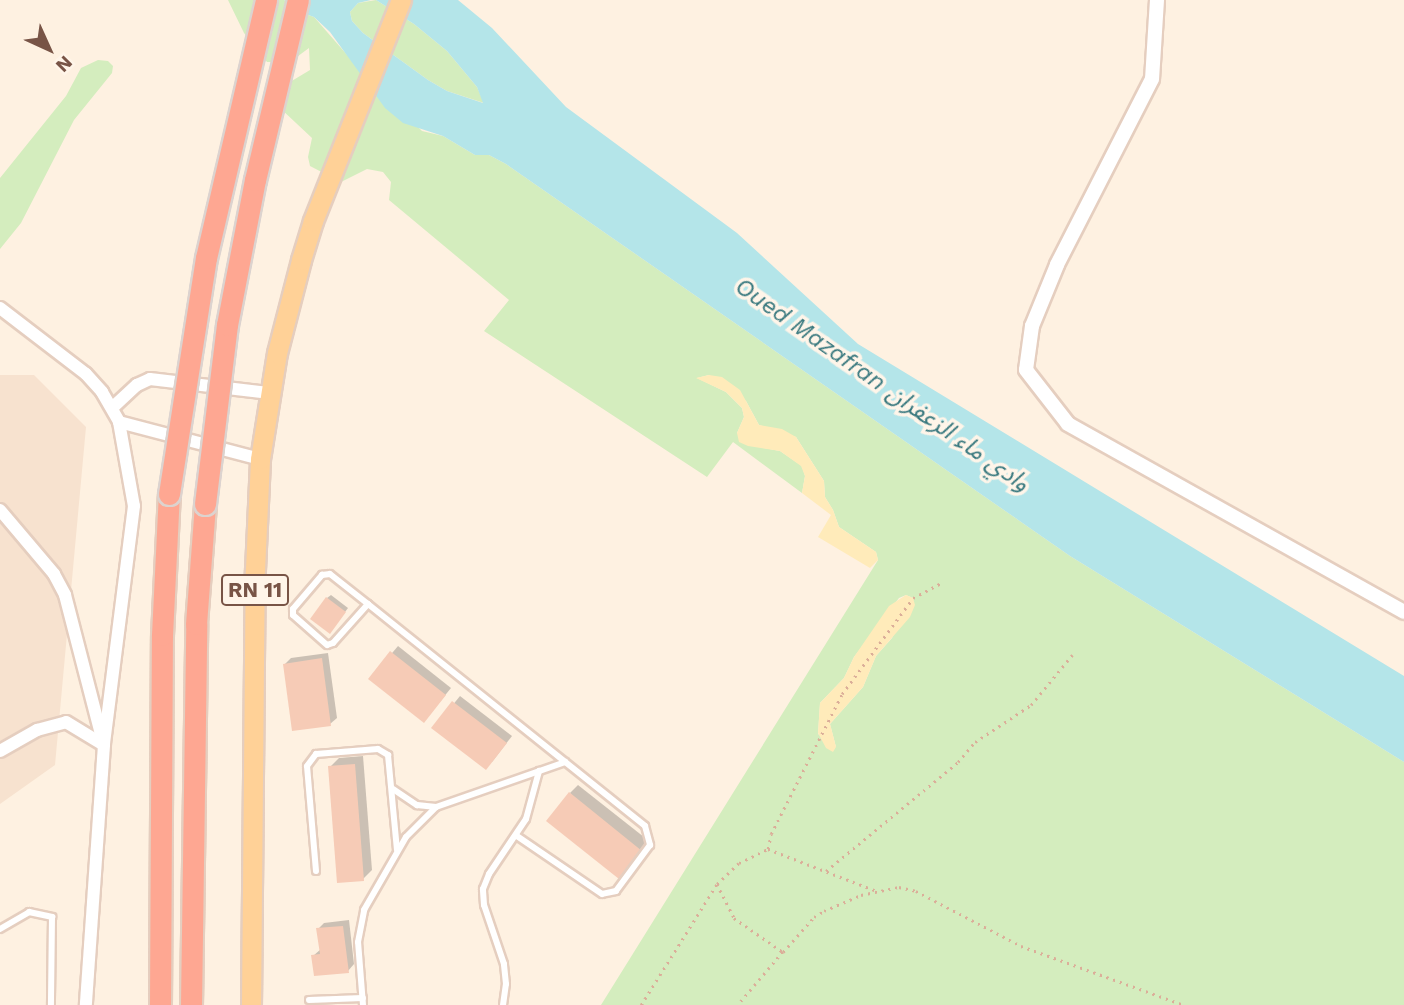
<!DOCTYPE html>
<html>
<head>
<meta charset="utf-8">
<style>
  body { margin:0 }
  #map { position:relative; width:1404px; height:1005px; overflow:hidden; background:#fef1e1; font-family:"Work Sans","Noto Sans Arabic",sans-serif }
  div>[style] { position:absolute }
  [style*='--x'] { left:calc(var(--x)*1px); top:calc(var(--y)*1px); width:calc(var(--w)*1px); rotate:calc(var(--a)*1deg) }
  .residential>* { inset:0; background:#f7e2cf }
  .green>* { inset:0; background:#d4edbe }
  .sand>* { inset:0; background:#ffebba }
  .water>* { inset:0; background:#b4e5e9 }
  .shadow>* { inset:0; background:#0003 }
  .building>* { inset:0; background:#f6cbb6 }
  .path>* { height:2.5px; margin-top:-1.25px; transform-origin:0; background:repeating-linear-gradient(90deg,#dbae99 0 2px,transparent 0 7px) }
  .roads { filter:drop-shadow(2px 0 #e5cebf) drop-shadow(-2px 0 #e5cebf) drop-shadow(0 2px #e5cebf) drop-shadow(0 -2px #e5cebf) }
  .service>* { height:6px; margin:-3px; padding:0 3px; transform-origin:3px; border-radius:3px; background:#fff }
  .minor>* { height:12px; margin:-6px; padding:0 6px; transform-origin:6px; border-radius:6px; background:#fff }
  .tertiary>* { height:14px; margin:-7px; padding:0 7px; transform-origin:7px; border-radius:7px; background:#fff }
  .primary>* { height:19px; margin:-9.5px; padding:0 9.5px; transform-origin:9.5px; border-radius:9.5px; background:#ffd197 }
  .motorway>* { height:21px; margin:-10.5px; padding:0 10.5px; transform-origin:10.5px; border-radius:10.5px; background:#fea792 }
  .bridges { filter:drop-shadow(2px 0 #dcd3cf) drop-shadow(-2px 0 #dcd3cf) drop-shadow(0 2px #dcd3cf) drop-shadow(0 -2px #dcd3cf) }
  .motorway-bridge>* { height:21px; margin:-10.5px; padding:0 10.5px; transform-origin:10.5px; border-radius:10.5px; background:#fea792 }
  span { translate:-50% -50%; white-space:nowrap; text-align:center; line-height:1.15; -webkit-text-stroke:7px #fff5e9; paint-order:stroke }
  .shield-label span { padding:2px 5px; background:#fff5e9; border:2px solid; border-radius:5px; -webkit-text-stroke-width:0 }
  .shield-label { font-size:21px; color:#785446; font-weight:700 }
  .water-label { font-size:24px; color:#38787e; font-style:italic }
  .north { position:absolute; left:14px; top:14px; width:70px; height:70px; -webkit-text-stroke:5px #fff5e9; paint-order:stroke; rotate:135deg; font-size:19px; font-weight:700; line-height:28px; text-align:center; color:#785446 }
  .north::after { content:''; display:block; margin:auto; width:24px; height:32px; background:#785446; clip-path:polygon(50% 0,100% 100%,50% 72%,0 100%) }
</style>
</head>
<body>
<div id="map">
  <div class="residential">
    <i style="clip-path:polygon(0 375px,34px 375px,86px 427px,55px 765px,0 804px)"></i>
  </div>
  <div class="green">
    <i style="clip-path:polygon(evenodd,228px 0,284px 0,300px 12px,314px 17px,355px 64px,422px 131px,443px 136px,475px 155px,489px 155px,506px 164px,1070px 556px,1404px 762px,1404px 1005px,601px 1005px,878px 560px,876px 552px,839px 527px,833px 510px,825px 497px,824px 481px,796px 437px,759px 425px,746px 401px,709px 375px,697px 378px,726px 392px,742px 408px,744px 417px,737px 433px,764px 448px,780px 451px,802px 466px,805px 476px,802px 493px,733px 442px,707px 477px,484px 331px,509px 300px,389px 200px,391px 182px,383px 172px,367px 169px,341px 182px,310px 166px,308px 157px,312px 138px,280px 108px,285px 85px,310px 70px,309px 48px,290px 62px,267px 62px,244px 33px,228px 0,906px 595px,913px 598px,892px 638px,876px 656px,863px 687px,830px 724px,836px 747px,818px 734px,820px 703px,844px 678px,854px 657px,899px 598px,906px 595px)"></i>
    <i style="clip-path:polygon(376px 0,414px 24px,447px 51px,477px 87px,484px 103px,447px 91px,428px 80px,363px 33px,352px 21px,350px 12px,358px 3px)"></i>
    <i style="clip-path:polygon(98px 60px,108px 61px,113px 66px,112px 73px,74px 120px,21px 223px,0 249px,0 178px,66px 96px,81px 68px)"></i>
  </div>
  <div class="sand">
    <i style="clip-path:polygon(709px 375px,722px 377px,740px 390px,759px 425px,782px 429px,796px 437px,824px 481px,825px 497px,833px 510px,839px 527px,876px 552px,878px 560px,870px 568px,818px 537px,831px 515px,802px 493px,805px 476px,801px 466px,780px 451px,748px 446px,739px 442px,737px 433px,744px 417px,742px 408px,726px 392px,696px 378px)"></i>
    <i style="clip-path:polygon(906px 595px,913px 598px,915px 605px,910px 617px,876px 656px,863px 687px,830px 724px,836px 747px,833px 752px,826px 748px,818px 733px,820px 703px,844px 678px,854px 657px,889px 606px)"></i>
  </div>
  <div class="water">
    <i style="clip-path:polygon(284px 0,371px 0,358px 3px,350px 12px,352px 21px,363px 33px,428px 80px,447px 91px,483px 103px,477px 87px,447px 51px,414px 24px,376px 0,458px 0,492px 28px,566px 107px,737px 233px,858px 344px,1404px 676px,1404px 762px,1070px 556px,506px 164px,489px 155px,475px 155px,443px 136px,403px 123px,385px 108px,330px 32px,314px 17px,300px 12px)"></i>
  </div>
  <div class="shadow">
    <i style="clip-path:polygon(331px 595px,348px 608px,333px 628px,327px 598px)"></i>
    <i style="clip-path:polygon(398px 646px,451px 688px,430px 714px,371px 678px)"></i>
    <i style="clip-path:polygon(328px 653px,337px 718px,330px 724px,285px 664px,291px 658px)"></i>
    <i style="clip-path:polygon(460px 696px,512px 736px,492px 762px,434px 728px)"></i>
    <i style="clip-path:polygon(363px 756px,372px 870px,363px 879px,330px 767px,339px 758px)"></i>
    <i style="clip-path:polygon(578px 785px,649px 841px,628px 868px,570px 793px)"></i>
    <i style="clip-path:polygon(349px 920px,354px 964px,348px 971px,313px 956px,321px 949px,318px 929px,324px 923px)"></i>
  </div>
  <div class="building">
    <i style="clip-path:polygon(326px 597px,346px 612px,330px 634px,310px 619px)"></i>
    <i style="clip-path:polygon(390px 651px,446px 695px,424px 723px,368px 679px)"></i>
    <i style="clip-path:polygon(322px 658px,331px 726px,292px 731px,283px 664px)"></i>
    <i style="clip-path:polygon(452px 701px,507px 743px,486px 770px,431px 728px)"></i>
    <i style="clip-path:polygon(355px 764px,364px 881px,337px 883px,328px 766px)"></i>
    <i style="clip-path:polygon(569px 792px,642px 851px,619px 879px,546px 821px)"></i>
    <i style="clip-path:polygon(343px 926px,349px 973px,314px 976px,311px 955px,320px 954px,316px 928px)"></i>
  </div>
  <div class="path">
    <i style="--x:768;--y:849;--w:15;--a:-79"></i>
    <i style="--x:771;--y:834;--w:157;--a:-63.1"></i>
    <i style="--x:842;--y:694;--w:119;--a:-53.5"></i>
    <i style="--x:913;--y:598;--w:32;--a:-28"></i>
    <i style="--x:826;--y:871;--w:171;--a:-39.5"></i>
    <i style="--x:958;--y:762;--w:26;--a:-50"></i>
    <i style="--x:975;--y:742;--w:67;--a:-33.5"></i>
    <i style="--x:1031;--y:705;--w:65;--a:-50.6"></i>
    <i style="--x:717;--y:884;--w:38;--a:63"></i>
    <i style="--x:734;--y:918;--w:60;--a:34.8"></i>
    <i style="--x:783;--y:952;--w:70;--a:130.3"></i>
    <i style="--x:783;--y:952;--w:47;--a:-48.5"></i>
    <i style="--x:814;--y:917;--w:12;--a:-31"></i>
    <i style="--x:824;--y:911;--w:40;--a:-23.4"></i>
    <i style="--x:861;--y:895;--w:39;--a:-12"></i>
    <i style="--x:899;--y:887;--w:17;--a:13"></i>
    <i style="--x:916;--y:891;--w:119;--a:27.6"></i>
    <i style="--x:1021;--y:946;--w:173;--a:19.9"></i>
    <i style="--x:641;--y:1005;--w:143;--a:-57.9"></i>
    <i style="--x:717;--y:884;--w:30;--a:-44"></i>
    <i style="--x:739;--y:863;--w:32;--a:-26"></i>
    <i style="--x:768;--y:849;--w:117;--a:21.1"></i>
  </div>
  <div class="roads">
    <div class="service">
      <i style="--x:368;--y:604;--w:52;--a:131.9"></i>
      <i style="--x:333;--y:643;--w:6;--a:162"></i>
      <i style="--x:327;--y:645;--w:45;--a:-138.6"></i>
      <i style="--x:293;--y:615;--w:6;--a:-90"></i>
      <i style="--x:293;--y:609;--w:45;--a:-49.5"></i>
      <i style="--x:322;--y:575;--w:8;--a:-7"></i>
      <i style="--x:330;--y:574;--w:48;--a:38.3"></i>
      <i style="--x:368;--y:604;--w:355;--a:38.7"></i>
      <i style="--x:645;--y:826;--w:20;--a:75"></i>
      <i style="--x:650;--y:845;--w:57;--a:126.5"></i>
      <i style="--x:616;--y:891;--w:14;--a:168"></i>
      <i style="--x:602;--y:894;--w:103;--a:-145.7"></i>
      <i style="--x:393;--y:789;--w:29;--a:34"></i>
      <i style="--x:417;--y:805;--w:19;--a:6"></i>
      <i style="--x:316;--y:871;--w:105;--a:-94.9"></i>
      <i style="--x:307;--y:766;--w:15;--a:-53"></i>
      <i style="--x:316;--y:754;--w:62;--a:-4.6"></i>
      <i style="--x:378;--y:749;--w:12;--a:31"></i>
      <i style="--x:388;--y:755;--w:95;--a:84.6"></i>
      <i style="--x:0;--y:929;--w:34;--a:-30"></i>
      <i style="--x:29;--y:912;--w:24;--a:12"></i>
      <i style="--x:52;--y:917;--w:88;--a:90.7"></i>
      <i style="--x:309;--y:1000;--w:54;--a:-2.1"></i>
      <i style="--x:363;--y:1005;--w:63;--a:-94.5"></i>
      <i style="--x:358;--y:942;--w:33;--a:-79"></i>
      <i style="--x:364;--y:910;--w:84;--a:-60.1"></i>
      <i style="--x:406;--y:837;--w:42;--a:-45"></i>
      <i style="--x:436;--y:807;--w:137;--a:-19.2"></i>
      <i style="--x:503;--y:1005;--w:21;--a:-82"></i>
      <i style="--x:506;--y:984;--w:20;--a:-96"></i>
      <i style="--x:504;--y:964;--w:62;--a:-108.7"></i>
      <i style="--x:484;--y:905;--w:16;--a:-94"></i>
      <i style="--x:483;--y:889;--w:16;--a:-68"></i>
      <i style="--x:489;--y:874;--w:66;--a:-56.1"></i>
      <i style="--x:526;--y:819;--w:50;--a:-74.8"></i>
    </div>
    <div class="minor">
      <i style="--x:0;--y:308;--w:108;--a:37.5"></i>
      <i style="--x:86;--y:374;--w:24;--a:48"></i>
      <i style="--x:102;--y:392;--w:34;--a:60"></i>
      <i style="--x:119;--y:422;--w:85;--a:79.9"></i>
      <i style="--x:134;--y:506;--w:241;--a:97.2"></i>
      <i style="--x:112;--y:408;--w:34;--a:-43"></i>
      <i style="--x:137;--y:385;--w:14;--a:-25"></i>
      <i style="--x:150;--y:379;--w:121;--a:6.7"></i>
      <i style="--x:119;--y:422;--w:146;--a:14.7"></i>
      <i style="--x:0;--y:510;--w:84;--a:49.8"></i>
      <i style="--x:54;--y:574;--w:24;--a:62"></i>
      <i style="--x:65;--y:595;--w:148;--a:75.5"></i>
      <i style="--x:0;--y:751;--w:43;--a:-29.6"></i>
      <i style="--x:37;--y:730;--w:30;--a:-15"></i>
      <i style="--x:66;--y:722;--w:44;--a:31.2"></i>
      <i style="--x:104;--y:745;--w:261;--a:94"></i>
    </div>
    <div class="tertiary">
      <i style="--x:1157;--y:0;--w:79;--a:93.6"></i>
      <i style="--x:1152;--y:79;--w:209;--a:117.1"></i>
      <i style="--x:1057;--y:265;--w:66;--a:112.3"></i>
      <i style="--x:1032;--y:326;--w:44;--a:97.8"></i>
      <i style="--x:1026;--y:370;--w:68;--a:52.1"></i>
      <i style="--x:1068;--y:424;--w:385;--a:29.2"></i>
    </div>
    <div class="primary">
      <i style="--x:251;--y:1005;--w:435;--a:-89.5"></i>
      <i style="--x:255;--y:570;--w:111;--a:-87.4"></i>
      <i style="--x:260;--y:459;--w:107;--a:-80.9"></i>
      <i style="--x:277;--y:353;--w:96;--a:-75.5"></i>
      <i style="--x:301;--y:260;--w:41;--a:-72.9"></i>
      <i style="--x:313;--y:221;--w:238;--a:-68.3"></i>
    </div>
    <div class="motorway">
      <i style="--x:160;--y:1005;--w:370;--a:-89.7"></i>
      <i style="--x:162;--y:635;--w:141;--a:-87.2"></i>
      <i style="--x:191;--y:1005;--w:381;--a:-89.2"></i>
      <i style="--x:196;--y:624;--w:120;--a:-85.7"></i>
    </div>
  </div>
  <div class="bridges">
    <div class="motorway-bridge">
      <i style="--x:169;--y:494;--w:239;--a:-81.1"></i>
      <i style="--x:206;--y:258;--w:265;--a:-76.9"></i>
      <i style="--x:205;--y:504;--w:180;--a:-83"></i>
      <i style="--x:227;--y:325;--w:148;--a:-79.1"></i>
      <i style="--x:255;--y:180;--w:185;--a:-76.6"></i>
    </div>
  </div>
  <div class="shield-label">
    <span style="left:255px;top:590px">RN 11</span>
  </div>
  <div class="water-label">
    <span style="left:882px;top:385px;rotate:35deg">Oued Mazafran وادي ماء الزعفران</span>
  </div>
  <div class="north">N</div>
</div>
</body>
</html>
